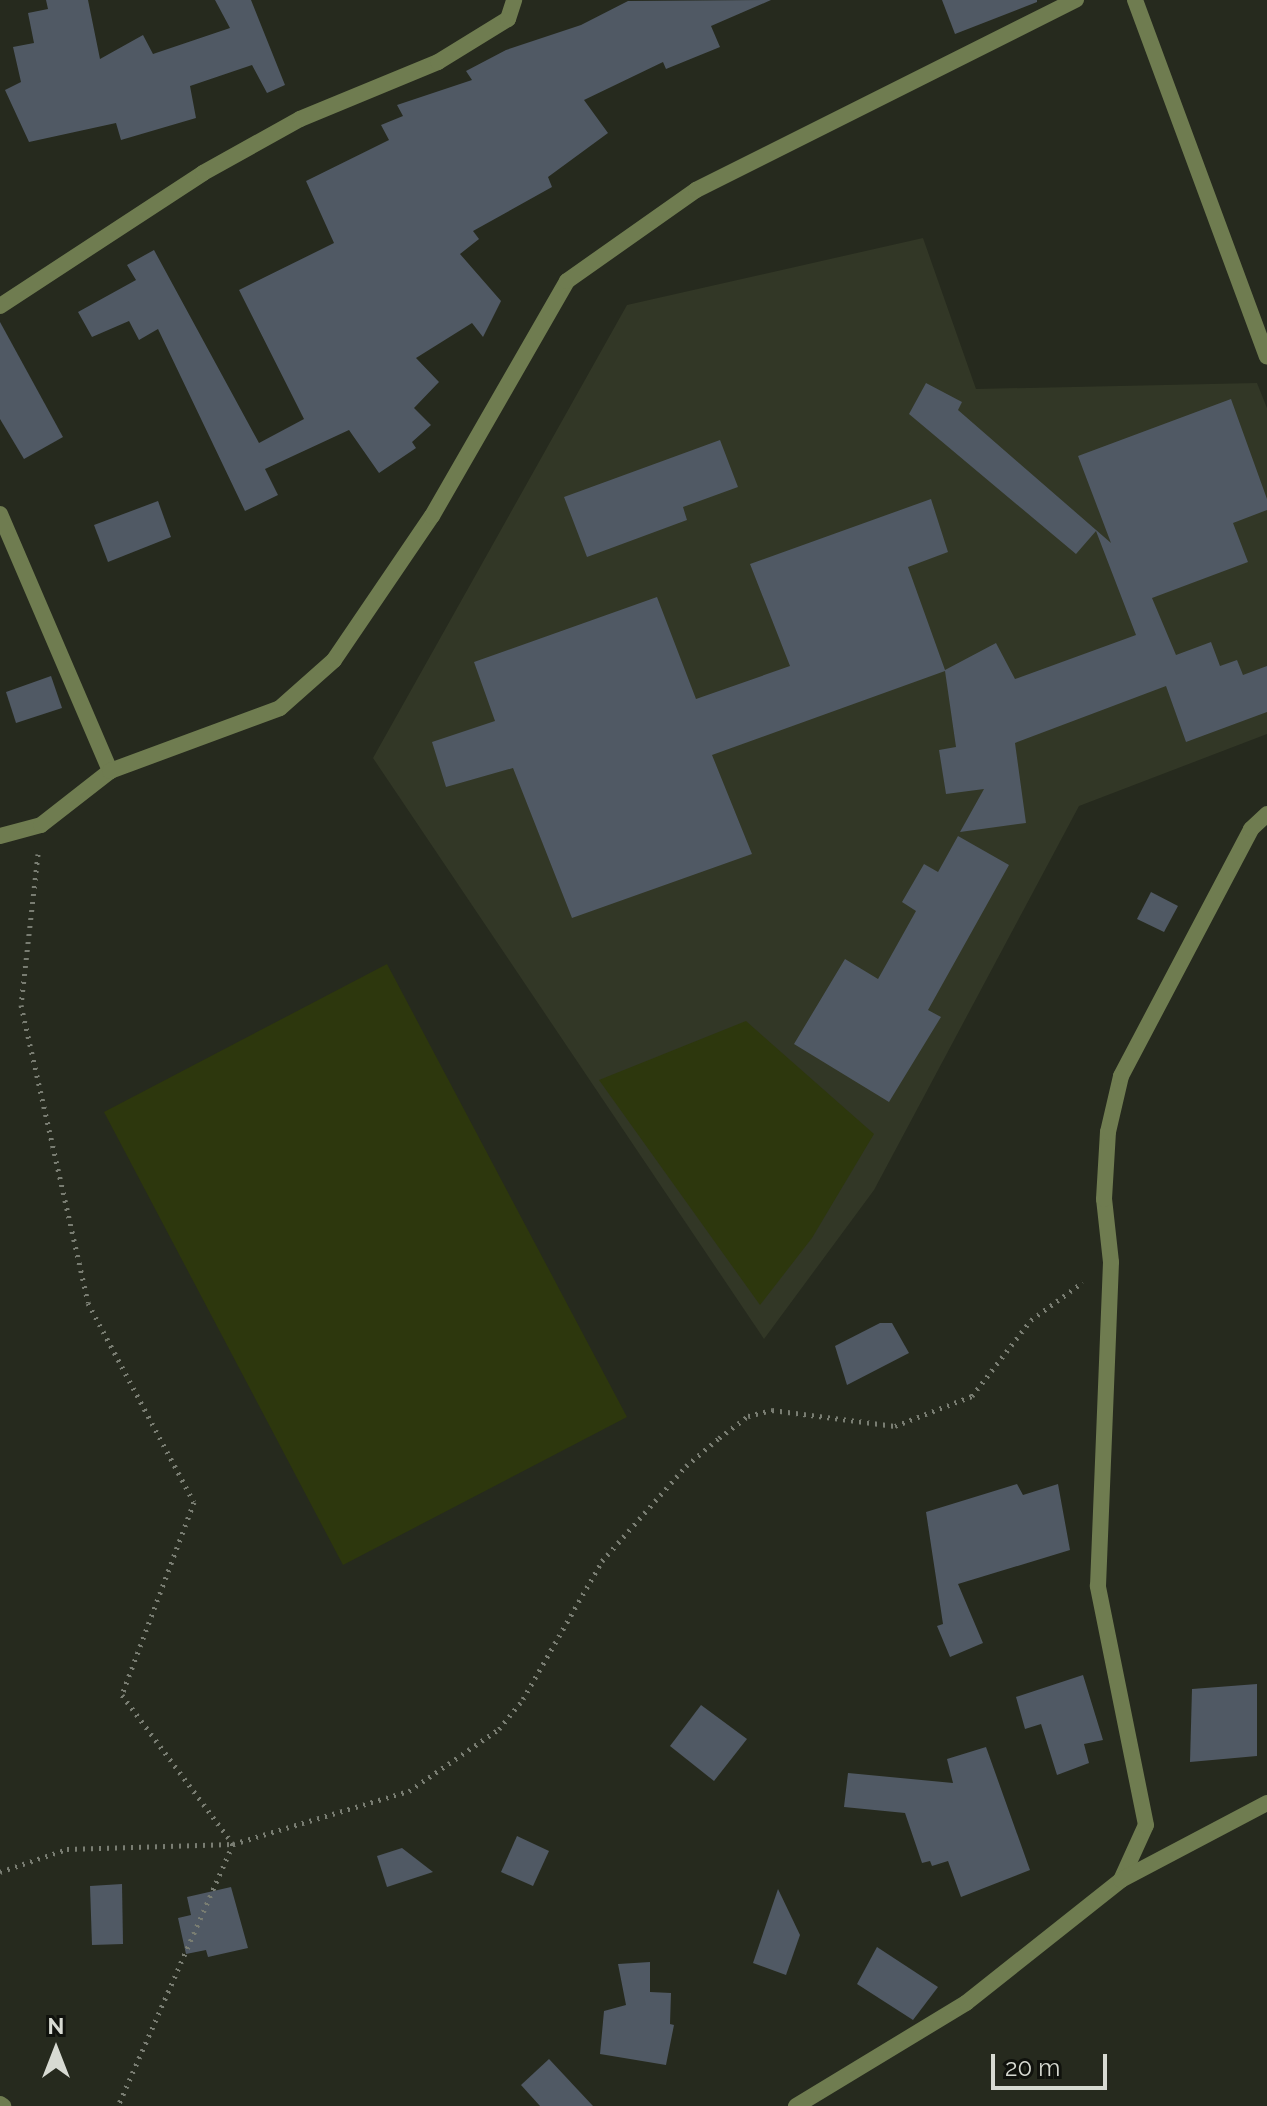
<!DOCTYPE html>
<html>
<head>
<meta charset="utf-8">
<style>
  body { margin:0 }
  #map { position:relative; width:1267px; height:2106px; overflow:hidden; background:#262a1e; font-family:Raleway,sans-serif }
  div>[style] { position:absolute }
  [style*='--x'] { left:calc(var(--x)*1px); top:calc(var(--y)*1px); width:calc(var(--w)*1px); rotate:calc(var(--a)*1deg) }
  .built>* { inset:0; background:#323726 }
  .green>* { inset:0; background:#2d370d }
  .building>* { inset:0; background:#505964 }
  .path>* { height:5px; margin-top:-2.5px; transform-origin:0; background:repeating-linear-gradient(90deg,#797d72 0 2px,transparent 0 8px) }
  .lane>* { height:16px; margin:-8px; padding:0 8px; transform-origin:8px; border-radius:8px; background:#6f7c50 }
  .street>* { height:16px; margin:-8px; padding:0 8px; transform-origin:8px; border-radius:8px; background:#6f7c50 }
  span { translate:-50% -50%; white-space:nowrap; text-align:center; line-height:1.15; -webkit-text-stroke:6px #10120d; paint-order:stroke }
  .north { position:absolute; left:16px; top:2010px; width:80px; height:80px; -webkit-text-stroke:6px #10120d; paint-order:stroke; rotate:0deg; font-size:22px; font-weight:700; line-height:32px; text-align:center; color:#d7dad2 }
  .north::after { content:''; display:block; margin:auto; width:28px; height:36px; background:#d7dad2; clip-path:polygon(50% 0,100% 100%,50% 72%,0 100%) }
  .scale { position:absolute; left:991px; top:2054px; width:116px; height:36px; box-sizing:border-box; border:4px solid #d7dad2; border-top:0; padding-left:10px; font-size:24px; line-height:28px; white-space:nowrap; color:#d7dad2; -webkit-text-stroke:6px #10120d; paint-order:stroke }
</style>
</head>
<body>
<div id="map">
  <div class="built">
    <i style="clip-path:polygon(923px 238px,976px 389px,1257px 383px,1267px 408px,1267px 734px,1079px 806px,874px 1190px,764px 1339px,373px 758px,627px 305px)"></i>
  </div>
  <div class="green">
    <i style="clip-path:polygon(387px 964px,627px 1417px,343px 1565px,104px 1112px)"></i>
    <i style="clip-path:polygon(746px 1021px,874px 1134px,812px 1238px,760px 1305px,599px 1080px)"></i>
  </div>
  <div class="building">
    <i style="clip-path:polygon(46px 0,88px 0,100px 59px,143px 35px,153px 54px,230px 28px,215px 0,251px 0,285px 85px,267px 93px,252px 65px,190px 86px,196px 118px,121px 140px,116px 123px,29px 142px,5px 90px,21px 82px,13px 47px,34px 43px,28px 13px,48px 9px)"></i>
    <i style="clip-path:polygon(771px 0,711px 26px,720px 47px,666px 69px,663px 62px,584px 100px,608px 133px,548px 177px,552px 187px,473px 231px,479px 239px,460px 254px,501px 301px,483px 337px,472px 323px,416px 358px,439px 382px,414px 408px,431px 425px,412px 442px,416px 448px,379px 473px,349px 430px,265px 469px,278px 495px,245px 511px,158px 329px,139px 340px,129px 321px,92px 337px,78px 312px,136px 280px,127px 265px,154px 250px,259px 443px,304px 419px,239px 290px,334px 243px,306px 181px,389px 140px,381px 125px,403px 116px,397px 105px,472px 80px,466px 71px,506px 50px,581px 25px,628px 1px)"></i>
    <i style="clip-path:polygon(942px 0,1037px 0,1037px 2px,955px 34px)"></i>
    <i style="clip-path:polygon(0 322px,63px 437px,24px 459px,0 419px)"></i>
    <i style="clip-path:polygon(926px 383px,962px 402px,958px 410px,1111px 543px,1078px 456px,1231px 399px,1267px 499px,1267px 510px,1233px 523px,1248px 562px,1152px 598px,1176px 655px,1211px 642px,1220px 666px,1237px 660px,1243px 675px,1267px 666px,1267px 712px,1186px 742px,1166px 686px,1015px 743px,1026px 823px,960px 832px,984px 789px,946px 794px,939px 750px,956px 747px,945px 671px,712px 755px,752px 854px,572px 918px,513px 768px,446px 787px,432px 742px,495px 721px,474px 662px,657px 597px,696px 699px,790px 666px,750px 564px,931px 499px,948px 552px,908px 567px,945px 670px,996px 643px,1015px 679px,1136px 635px,1096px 531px,1076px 554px,909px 414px)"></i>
    <i style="clip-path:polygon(720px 440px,738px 487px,683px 507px,687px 520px,587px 557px,564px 497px)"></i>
    <i style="clip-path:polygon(158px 501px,171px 537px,108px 562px,94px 525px)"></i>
    <i style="clip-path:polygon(51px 676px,62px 708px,16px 723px,6px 692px)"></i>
    <i style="clip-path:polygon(958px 836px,1009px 865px,928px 1010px,941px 1017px,889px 1102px,794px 1044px,845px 959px,878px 979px,916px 911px,902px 902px,924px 864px,938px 872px)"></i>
    <i style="clip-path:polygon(1151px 892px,1178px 906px,1164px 932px,1137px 919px)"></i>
    <i style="clip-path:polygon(880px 1323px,892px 1323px,909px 1353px,847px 1385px,835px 1346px)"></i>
    <i style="clip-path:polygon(1017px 1484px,1023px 1495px,1058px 1484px,1070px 1550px,958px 1584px,983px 1643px,950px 1657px,937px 1626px,943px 1624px,926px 1512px)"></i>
    <i style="clip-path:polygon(1083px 1675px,1103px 1740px,1084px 1744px,1089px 1763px,1057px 1775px,1041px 1724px,1025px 1729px,1016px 1697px)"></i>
    <i style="clip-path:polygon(1257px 1684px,1257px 1756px,1190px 1762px,1192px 1689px)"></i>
    <i style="clip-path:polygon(701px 1705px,747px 1739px,714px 1781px,670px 1746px)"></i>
    <i style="clip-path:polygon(986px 1747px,1030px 1870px,961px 1897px,948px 1861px,932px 1866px,930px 1861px,922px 1863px,905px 1813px,844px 1807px,848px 1773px,953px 1783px,947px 1759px)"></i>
    <i style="clip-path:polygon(517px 1836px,549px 1851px,533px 1886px,501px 1872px)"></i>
    <i style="clip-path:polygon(402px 1848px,433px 1872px,387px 1887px,377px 1856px)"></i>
    <i style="clip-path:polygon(122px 1884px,123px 1944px,92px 1945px,90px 1886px)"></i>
    <i style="clip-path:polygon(231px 1887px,248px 1948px,208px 1957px,206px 1950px,186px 1954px,178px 1918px,191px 1915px,187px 1897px)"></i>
    <i style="clip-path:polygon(778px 1889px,800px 1935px,786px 1975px,753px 1963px)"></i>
    <i style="clip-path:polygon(877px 1947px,938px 1987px,913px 2020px,857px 1984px)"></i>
    <i style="clip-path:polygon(650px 1962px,650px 1992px,671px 1993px,670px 2024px,674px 2025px,666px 2065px,600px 2054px,604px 2011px,626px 2005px,618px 1964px)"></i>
    <i style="clip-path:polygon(549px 2059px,593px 2106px,540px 2106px,521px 2085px)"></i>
  </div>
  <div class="path">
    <i style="--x:38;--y:854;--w:152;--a:96.4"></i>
    <i style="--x:21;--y:1005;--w:305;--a:77.3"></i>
    <i style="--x:88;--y:1303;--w:225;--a:62"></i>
    <i style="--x:194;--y:1502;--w:206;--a:110.5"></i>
    <i style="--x:122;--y:1695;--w:186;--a:53.3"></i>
    <i style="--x:233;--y:1844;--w:286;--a:113.7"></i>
    <i style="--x:0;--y:1872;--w:71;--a:-18.9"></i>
    <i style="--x:67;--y:1849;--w:166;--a:-1.7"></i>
    <i style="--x:233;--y:1844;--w:184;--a:-16.8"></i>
    <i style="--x:409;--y:1791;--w:109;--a:-34.6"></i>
    <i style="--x:499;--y:1729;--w:38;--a:-51"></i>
    <i style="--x:523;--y:1699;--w:159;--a:-60.2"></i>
    <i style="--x:602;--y:1561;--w:127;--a:-48.5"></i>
    <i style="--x:686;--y:1466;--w:43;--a:-40.3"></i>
    <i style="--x:719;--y:1438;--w:36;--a:-37"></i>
    <i style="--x:748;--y:1416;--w:25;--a:-14"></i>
    <i style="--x:772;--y:1410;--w:124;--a:7.4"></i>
    <i style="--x:895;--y:1426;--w:83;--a:-21.3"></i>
    <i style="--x:972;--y:1396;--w:96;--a:-52.2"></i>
    <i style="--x:1031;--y:1320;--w:64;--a:-36.2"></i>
  </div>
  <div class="lane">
    <i style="--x:0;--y:306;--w:243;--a:-33.2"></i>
    <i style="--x:203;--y:173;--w:111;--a:-29.1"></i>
    <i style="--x:300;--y:119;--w:149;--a:-22.4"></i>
    <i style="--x:438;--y:62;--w:82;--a:-31.6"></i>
    <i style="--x:508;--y:19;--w:20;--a:-72"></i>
    <i style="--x:0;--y:514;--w:280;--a:66.8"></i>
    <i style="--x:1121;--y:1880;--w:60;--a:-65.6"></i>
    <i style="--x:1146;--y:1825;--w:244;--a:-101.4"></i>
    <i style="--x:1098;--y:1586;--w:324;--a:-87.7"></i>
    <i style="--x:1111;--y:1262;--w:63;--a:-96.3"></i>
    <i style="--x:1104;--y:1199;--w:67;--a:-86.6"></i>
    <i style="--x:1108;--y:1132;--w:57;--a:-76.9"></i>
    <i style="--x:1121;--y:1076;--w:279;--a:-62.2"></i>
    <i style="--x:1251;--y:829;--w:22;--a:-43"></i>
    <i style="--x:0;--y:2104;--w:4;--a:34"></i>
    <i style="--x:796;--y:2106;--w:199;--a:-31.2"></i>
    <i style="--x:966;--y:2003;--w:198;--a:-38.4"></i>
    <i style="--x:1121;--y:1880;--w:165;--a:-27.8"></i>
  </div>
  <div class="street">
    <i style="--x:1135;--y:0;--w:380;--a:69.7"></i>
    <i style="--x:0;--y:836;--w:42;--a:-15"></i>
    <i style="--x:41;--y:825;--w:88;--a:-38"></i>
    <i style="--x:110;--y:771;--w:181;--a:-20.3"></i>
    <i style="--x:280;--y:708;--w:72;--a:-41.6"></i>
    <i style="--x:334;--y:660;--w:174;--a:-55.8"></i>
    <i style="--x:432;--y:516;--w:271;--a:-60.1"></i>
    <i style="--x:567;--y:281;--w:158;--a:-35.2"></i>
    <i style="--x:696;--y:190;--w:425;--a:-26.6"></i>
  </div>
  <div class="north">N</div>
  <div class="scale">20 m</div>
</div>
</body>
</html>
